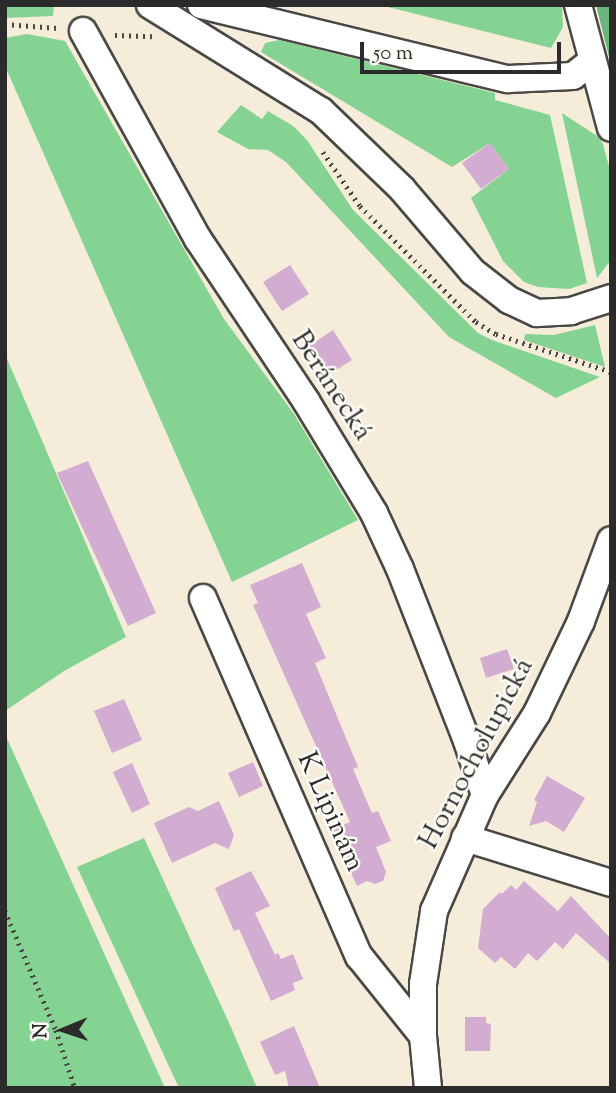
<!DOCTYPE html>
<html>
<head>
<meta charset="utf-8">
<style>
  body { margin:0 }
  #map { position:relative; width:616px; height:1093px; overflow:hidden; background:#f5ecd9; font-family:"Sorts Mill Goudy",serif }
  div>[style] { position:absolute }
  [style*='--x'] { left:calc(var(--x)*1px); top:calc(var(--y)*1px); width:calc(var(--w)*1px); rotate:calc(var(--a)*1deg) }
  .green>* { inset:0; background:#84d392 }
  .forest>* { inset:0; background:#6bb57c }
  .building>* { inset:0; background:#d3acd1 }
  .path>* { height:4.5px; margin-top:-2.25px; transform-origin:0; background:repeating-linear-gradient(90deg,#494845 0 2px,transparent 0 7px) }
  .roads { filter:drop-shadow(2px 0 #494845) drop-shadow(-2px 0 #494845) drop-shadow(0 2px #494845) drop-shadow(0 -2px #494845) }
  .minor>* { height:26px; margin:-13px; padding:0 13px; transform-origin:13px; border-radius:13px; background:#fff }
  span { translate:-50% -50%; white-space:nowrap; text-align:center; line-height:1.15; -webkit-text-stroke:5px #fdfcf7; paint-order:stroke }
  .street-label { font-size:28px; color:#2b2b2b }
  .frame { position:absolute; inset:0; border:7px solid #2b2b2b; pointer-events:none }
  .north { position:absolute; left:28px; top:995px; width:70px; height:70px; -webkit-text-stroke:5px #fdfcf7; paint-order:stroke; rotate:268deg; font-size:19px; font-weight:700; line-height:28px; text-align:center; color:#2b2b2b }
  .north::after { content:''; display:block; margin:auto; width:24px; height:32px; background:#2b2b2b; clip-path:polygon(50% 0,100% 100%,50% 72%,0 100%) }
  .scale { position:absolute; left:360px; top:42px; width:201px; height:32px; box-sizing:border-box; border:4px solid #2b2b2b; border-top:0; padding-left:9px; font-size:21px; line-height:24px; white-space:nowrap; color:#2b2b2b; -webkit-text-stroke:5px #fdfcf7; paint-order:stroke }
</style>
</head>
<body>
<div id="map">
  <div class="green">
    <i style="clip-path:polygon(5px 5px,54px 5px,53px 16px,5px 18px)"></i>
    <i style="clip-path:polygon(380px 5px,562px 5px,563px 27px,551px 48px)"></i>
    <i style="clip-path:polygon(27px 34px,65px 41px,224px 319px,294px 414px,358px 520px,232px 582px,5px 66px,5px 38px)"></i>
    <i style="clip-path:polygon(279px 40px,495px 93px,495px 100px,550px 115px,587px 283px,569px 289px,538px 287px,524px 282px,503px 261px,471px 198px,509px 169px,490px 143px,452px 167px,261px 52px,265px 43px)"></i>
    <i style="clip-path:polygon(241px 105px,262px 119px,268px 111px,293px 126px,307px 140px,353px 210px,478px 333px,492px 340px,600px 377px,556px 398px,449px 337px,286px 162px,268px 150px,248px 149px,217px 132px)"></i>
    <i style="clip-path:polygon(562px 113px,597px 136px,603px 144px,611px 174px,611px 260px,597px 278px)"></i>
    <i style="clip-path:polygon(595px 325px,605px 367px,524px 340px,525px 334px,554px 335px)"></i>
    <i style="clip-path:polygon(5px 354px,126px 637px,64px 671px,5px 711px)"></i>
    <i style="clip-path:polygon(5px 734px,165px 1088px,5px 1088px)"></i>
    <i style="clip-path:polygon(144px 838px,230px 1025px,257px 1088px,179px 1088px,77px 867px)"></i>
  </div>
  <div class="forest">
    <i style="clip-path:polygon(596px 5px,611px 5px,611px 66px,609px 57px)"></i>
  </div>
  <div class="building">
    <i style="clip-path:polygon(490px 143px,509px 169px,481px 189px,462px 163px)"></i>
    <i style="clip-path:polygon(290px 265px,309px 294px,282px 311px,263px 282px)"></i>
    <i style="clip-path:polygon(333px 330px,352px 360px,325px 377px,306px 348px)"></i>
    <i style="clip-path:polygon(88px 461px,156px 613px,128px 626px,57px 473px)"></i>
    <i style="clip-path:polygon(302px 563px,321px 607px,306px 614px,326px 658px,315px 663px,358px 767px,353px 769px,372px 813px,378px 811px,391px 841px,376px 847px,386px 872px,383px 881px,375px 884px,367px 881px,357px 886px,332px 830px,350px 822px,253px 605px,258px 603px,250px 585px)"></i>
    <i style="clip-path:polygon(507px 649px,514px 669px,486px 678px,480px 658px)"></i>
    <i style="clip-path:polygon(124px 699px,142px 740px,112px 753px,94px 711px)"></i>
    <i style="clip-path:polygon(253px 762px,263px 786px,239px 797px,228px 773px)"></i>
    <i style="clip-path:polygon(132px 763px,150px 804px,132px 813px,113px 772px)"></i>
    <i style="clip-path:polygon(547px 776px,585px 798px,564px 832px,546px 821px,529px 826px,537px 802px,534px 800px)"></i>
    <i style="clip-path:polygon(219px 801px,234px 835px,229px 849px,215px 843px,172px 863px,154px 823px,189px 807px,198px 811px)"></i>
    <i style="clip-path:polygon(251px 871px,270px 906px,255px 913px,275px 955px,278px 953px,281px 959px,293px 954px,303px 979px,293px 983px,295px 990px,271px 1001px,239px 929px,234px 931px,215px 888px)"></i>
    <i style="clip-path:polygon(524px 881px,558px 911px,571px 896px,611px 939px,611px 964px,576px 933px,563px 949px,555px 942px,537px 961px,528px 953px,515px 969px,501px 957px,495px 963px,478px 948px,483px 909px,500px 892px,502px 894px,511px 885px,516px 890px)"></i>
    <i style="clip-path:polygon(465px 1017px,486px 1017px,486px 1023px,491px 1024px,490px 1051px,465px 1051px)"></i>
    <i style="clip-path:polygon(294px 1026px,320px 1088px,289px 1088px,285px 1071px,275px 1075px,260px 1042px)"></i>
  </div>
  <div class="path">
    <i style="--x:5;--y:24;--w:53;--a:4.3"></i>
    <i style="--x:115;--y:35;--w:37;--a:2"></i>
    <i style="--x:323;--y:152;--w:65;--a:55.6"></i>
    <i style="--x:360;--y:206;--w:164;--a:45"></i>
    <i style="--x:476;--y:322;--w:23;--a:31"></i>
    <i style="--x:496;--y:334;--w:121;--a:18.3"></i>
    <i style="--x:5;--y:911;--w:129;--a:66.8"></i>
    <i style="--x:56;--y:1030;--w:61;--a:71.9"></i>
  </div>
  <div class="roads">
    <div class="minor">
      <i style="--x:150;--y:5;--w:201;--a:31.8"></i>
      <i style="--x:321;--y:111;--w:112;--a:43.9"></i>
      <i style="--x:402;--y:189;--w:109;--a:49.5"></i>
      <i style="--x:473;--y:272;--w:46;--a:37.9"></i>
      <i style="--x:509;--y:300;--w:31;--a:25"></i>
      <i style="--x:537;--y:313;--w:34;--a:-3"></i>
      <i style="--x:571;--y:311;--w:42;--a:-18"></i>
      <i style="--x:201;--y:5;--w:316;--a:13.6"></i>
      <i style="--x:508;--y:79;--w:65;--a:-2.6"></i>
      <i style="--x:573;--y:76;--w:23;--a:-38"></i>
      <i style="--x:578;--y:5;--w:127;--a:75"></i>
      <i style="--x:83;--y:31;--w:238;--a:61.1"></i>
      <i style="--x:198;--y:239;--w:195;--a:56.3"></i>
      <i style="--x:306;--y:401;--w:131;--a:58.7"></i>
      <i style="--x:374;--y:513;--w:62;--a:65.1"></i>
      <i style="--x:400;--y:569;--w:185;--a:68.7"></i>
      <i style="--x:467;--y:741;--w:57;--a:71.6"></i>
      <i style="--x:203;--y:598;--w:391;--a:66.5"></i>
      <i style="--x:359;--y:956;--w:102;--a:51.3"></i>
      <i style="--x:465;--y:838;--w:153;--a:17.1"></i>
      <i style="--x:428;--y:1088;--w:52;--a:-95.5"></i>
      <i style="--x:423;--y:1036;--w:52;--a:-90"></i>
      <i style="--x:423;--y:984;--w:74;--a:-81.4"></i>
      <i style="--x:434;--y:911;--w:127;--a:-66.3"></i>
      <i style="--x:485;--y:795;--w:97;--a:-57.6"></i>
      <i style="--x:537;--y:713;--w:102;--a:-64.4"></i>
      <i style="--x:581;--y:621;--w:86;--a:-69.7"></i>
    </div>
  </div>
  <div class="street-label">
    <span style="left:331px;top:386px;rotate:57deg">Beránecká</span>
    <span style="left:477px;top:754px;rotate:-62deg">Hornocholupická</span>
    <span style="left:330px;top:812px;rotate:66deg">K Lipinám</span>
  </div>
  <div class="frame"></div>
  <div class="north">N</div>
  <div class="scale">50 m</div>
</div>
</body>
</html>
